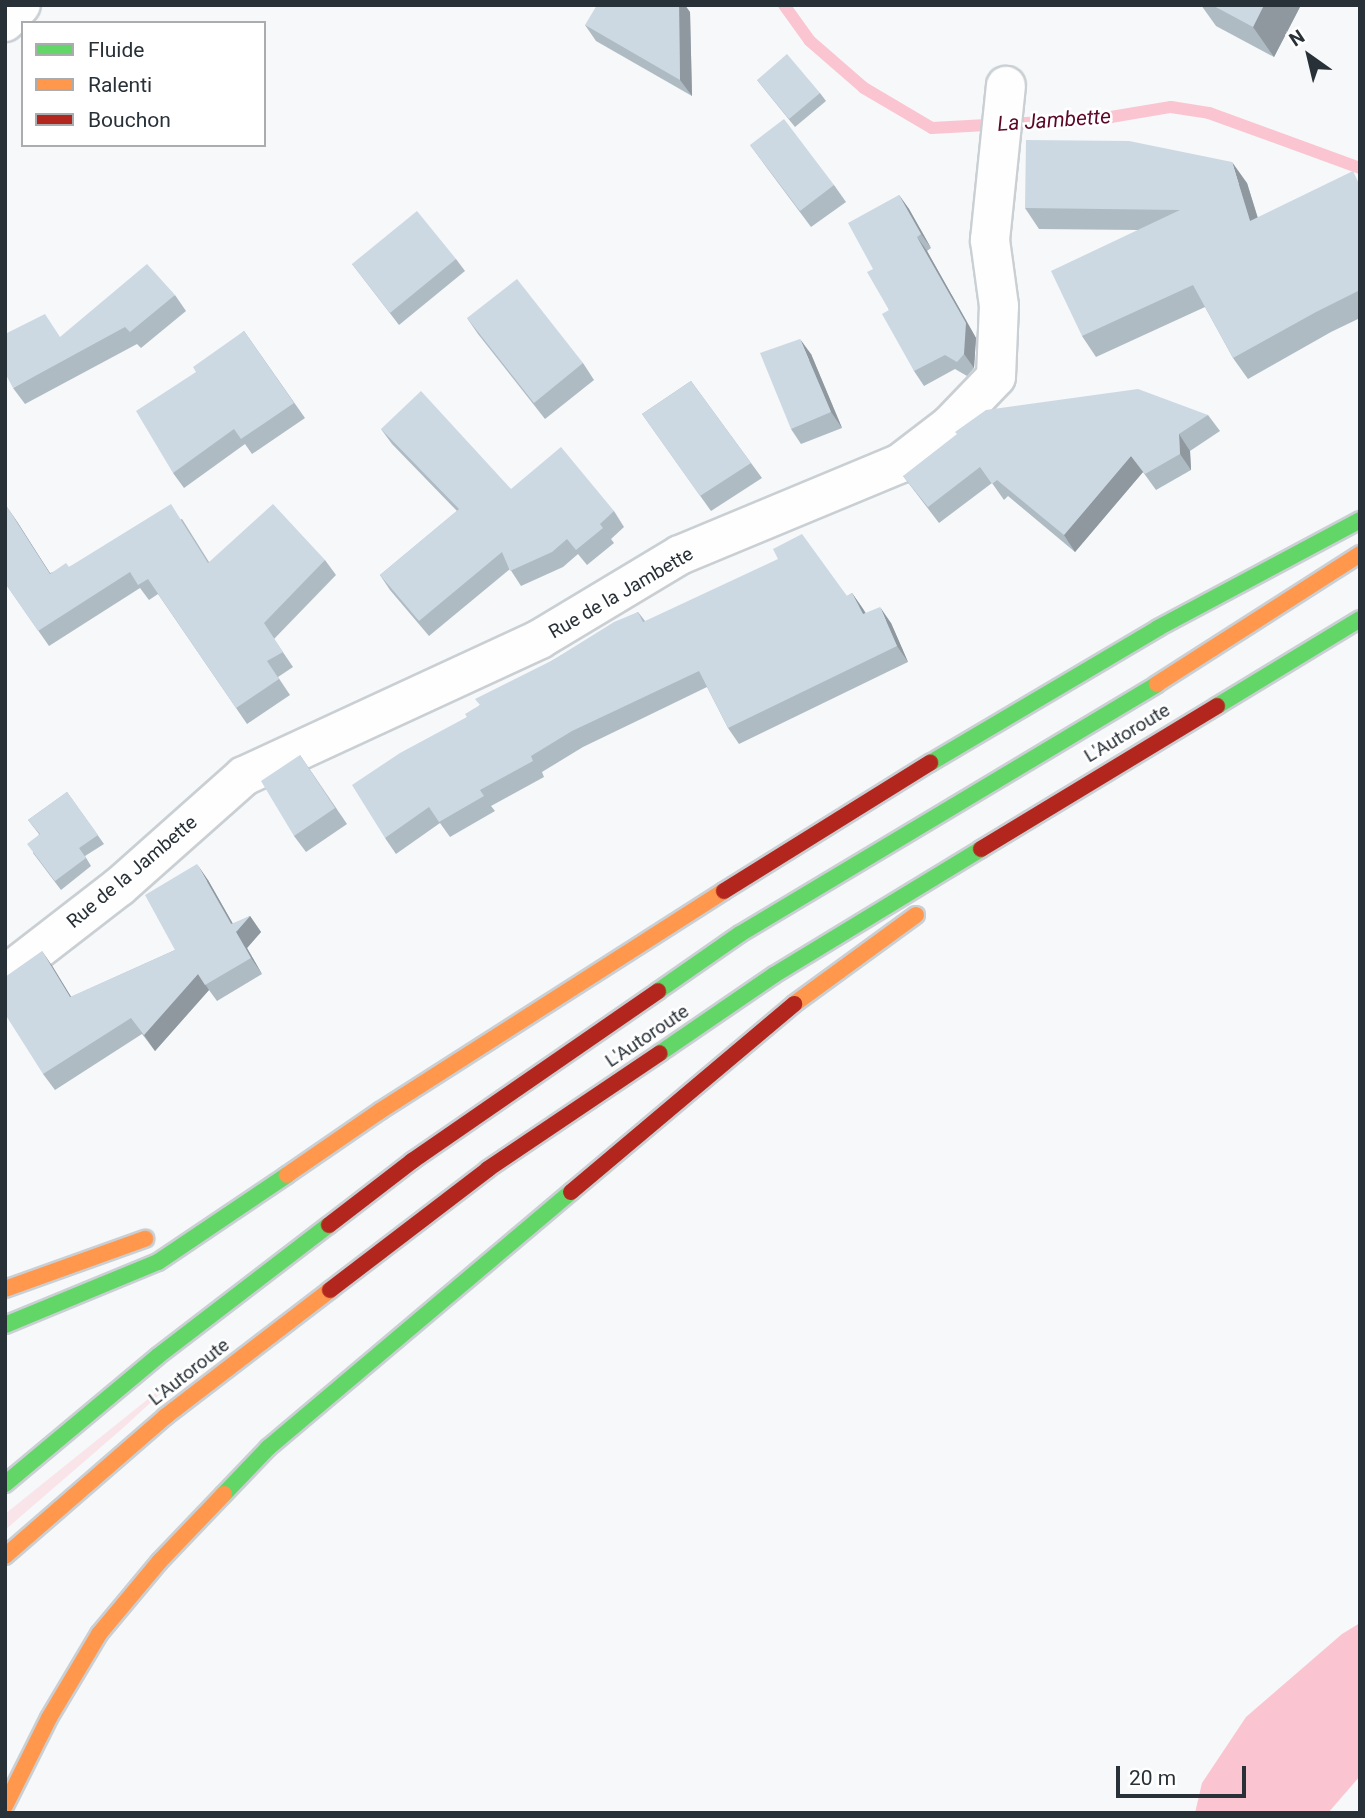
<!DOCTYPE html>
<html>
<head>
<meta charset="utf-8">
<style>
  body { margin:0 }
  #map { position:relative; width:1365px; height:1818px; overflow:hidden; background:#f6f8fa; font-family:Roboto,sans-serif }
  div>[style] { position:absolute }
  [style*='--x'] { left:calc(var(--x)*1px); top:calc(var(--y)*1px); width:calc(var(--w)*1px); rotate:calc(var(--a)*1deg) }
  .green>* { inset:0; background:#f9e4e9 }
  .water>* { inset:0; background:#fac5d1 }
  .stream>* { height:12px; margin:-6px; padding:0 6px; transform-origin:6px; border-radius:6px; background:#fac5d1 }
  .roads { filter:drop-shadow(2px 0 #cacfd3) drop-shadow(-2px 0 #cacfd3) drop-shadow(0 2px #cacfd3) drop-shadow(0 -2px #cacfd3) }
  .street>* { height:38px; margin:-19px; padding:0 19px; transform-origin:19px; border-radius:19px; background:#fefefe }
  .fast>* { height:16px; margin:-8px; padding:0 8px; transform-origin:8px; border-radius:8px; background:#63d668 }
  .slow>* { height:16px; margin:-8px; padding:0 8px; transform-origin:8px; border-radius:8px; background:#ff974d }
  .jam>* { height:16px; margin:-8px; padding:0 8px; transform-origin:8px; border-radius:8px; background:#b3261e }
  .wall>* { inset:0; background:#afbbc3 }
  .shaded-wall>* { inset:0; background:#8f989f }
  .building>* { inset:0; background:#ccd9e3 }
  span { translate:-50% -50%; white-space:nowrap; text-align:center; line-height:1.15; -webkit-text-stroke:5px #fff; paint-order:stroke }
  .street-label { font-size:19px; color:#293138 }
  .water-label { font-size:21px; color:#5b0827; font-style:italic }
  .frame { position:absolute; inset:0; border:7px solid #293138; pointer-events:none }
  .legend { position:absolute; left:21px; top:21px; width:245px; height:126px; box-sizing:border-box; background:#fff; border:2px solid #a9adaf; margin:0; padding:9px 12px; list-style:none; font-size:21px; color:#293138 }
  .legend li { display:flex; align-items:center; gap:14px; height:35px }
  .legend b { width:35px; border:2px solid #a9adaf }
  .north { position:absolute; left:1274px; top:21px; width:70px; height:70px; -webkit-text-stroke:5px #fff; paint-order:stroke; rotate:326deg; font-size:19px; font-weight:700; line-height:28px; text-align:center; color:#293138 }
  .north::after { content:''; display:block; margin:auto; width:24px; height:32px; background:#293138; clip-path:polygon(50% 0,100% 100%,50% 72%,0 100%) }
  .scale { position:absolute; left:1116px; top:1766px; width:130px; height:32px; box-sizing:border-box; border:4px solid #293138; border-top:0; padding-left:9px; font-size:21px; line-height:24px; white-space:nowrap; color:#293138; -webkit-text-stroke:5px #fff; paint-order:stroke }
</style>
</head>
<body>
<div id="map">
  <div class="green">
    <i style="clip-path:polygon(199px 1358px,123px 1428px,5px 1530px,5px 1514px)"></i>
  </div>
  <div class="water">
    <i style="clip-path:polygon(1360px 1623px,1360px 1776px,1328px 1813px,1195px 1813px,1202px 1783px,1246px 1717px,1342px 1634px)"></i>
  </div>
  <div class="stream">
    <i style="--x:784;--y:5;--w:44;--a:54.2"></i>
    <i style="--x:810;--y:41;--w:72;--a:41"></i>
    <i style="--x:864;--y:88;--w:79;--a:30.5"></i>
    <i style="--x:932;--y:128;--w:167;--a:-3.1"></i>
    <i style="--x:1099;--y:119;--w:73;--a:-9.5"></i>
    <i style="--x:1171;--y:107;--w:38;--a:9"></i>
    <i style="--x:1209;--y:113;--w:161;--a:20"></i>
  </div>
  <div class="roads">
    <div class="street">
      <i style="--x:5;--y:22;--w:23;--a:-47"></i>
      <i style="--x:5;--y:975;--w:144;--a:-37.7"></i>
      <i style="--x:119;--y:887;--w:167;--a:-41.6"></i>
      <i style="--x:244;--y:776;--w:326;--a:-24.8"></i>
      <i style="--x:540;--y:639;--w:163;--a:-31"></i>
      <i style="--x:680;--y:555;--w:237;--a:-22.6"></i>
      <i style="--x:899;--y:464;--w:64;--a:-37.4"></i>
      <i style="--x:950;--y:425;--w:66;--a:-46.2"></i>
      <i style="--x:996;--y:377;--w:71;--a:-87.6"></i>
      <i style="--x:999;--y:306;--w:67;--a:-97.8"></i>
      <i style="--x:990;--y:240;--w:155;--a:-84.1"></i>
    </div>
    <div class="fast">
      <i style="--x:1217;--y:706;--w:167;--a:-31.3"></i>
      <i style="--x:930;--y:763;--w:265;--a:-30.6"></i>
      <i style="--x:1158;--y:628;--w:229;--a:-28.1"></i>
      <i style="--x:658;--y:991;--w:100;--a:-34.8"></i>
      <i style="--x:740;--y:934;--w:486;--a:-30.9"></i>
      <i style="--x:660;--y:1053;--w:138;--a:-34.4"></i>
      <i style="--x:774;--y:975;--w:242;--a:-31.3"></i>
      <i style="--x:5;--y:1325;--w:165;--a:-22.4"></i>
      <i style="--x:158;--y:1262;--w:156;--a:-34"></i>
      <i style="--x:5;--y:1484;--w:199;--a:-39.9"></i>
      <i style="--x:158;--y:1356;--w:215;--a:-37.5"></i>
      <i style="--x:224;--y:1494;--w:64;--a:-46.3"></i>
      <i style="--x:268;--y:1448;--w:397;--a:-40.2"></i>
    </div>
    <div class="slow">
      <i style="--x:1157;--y:684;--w:241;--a:-32.6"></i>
      <i style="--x:794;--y:1004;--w:151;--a:-36.1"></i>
      <i style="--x:287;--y:1175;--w:113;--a:-34.5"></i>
      <i style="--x:380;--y:1111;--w:408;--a:-32.6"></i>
      <i style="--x:5;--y:1289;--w:149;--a:-19.7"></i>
      <i style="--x:5;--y:1556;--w:213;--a:-41"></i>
      <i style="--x:166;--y:1416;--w:207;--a:-37.5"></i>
      <i style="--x:5;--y:1806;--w:98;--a:-63.4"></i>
      <i style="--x:49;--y:1718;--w:98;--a:-59.2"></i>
      <i style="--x:99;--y:1634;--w:94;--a:-50.2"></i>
      <i style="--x:159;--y:1562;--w:94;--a:-46.3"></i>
    </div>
    <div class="jam">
      <i style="--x:981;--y:849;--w:276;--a:-31.2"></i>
      <i style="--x:724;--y:891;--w:243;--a:-31.9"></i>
      <i style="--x:571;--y:1192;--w:292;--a:-40.1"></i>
      <i style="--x:329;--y:1225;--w:105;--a:-37.6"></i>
      <i style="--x:412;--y:1161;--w:299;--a:-34.6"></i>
      <i style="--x:330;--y:1290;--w:199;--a:-37.4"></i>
      <i style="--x:488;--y:1169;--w:207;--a:-34"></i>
    </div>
  </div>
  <div class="wall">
    <i style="clip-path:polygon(1201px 5px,1301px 5px,1274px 57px,1216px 26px)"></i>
    <i style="clip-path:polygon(690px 12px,692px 96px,596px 41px,585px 25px)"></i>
    <i style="clip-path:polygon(757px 80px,820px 93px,826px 101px,795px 127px)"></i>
    <i style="clip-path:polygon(750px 145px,834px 185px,846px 202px,811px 227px)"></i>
    <i style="clip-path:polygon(1360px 181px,1360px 318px,1331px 332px,1248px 379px,1233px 358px,1205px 307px,1096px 357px,1082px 336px,1138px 230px,1039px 229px,1025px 208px,1247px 183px,1258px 218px)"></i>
    <i style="clip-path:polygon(899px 195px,909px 209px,931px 248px,927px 251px,976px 338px,974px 368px,967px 376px,955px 369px,924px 386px,914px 371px,889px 310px,873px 269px)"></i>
    <i style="clip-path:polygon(456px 259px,465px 271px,399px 325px,352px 264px)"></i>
    <i style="clip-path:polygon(175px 295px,186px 311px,141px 348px,137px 344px,25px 404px,13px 388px)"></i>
    <i style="clip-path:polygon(467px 318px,583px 363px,594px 380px,545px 419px,478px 334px)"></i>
    <i style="clip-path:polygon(244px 331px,305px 418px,252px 454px,245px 444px,184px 488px,173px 473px,196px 372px)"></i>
    <i style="clip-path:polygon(811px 354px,842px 428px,801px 444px,791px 429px)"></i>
    <i style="clip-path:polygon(691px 381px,762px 478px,711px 511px,642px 414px)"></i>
    <i style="clip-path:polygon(1208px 415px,1220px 431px,1190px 451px,1191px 470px,1156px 490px,1143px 472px,1075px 552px,1008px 496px,1004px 500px,992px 483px,939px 523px,903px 476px)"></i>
    <i style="clip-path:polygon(381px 429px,511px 489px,614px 511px,624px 527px,611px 539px,614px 543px,587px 565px,578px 554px,563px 567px,521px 586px,510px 569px,429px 636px,390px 590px,380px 575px,457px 511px,392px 444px)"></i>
    <i style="clip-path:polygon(7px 507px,50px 573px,69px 567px,182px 519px,209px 562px,325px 560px,336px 575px,274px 639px,293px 667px,278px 677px,290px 695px,247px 724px,158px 594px,149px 600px,140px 588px,49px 646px,5px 583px)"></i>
    <i style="clip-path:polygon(852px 593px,866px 613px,891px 623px,908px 662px,739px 744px,728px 728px,707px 687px,583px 747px,542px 772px,544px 777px,491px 806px,495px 811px,450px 837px,440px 823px,396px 854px,385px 838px,467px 717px,480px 705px,553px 660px,638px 612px,645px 621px,847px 596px)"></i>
    <i style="clip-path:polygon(300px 755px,347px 824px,306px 852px,294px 836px)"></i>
    <i style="clip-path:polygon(67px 792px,104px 844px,85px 856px,91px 866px,61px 890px,33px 853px,39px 834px,28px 820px)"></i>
    <i style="clip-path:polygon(208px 880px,233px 924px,250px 916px,261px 932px,247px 948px,262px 974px,217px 1001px,209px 990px,155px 1051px,142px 1034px,55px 1090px,43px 1074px,42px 951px,71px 997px,175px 950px)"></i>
  </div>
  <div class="shaded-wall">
    <i style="clip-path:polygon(679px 5px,685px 5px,690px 12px,692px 96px,680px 80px)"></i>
    <i style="clip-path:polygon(1264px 5px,1301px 5px,1274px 57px,1253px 27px)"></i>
    <i style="clip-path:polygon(1232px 162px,1247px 183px,1265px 242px,1250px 221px)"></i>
    <i style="clip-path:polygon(899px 195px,909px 209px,931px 248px,921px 234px)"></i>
    <i style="clip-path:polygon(917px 237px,927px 251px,976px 338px,974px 368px,964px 354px)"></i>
    <i style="clip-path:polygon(800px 339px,811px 354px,842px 428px,831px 412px)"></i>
    <i style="clip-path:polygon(1179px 434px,1190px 451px,1191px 470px,1180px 454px)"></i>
    <i style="clip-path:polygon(1131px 456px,1143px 472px,1075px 552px,1064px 535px)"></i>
    <i style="clip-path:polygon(7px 507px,18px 523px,60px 589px,50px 574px)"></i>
    <i style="clip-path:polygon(852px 593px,863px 609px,874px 630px,863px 614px)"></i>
    <i style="clip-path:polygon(880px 607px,891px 623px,908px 662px,897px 646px)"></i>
    <i style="clip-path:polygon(197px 864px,208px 880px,237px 931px,250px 916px,261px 932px,247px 948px,262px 974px,251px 958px)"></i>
    <i style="clip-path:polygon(42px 951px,53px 967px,81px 1013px,70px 997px)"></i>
    <i style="clip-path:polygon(198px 974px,209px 990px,155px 1051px,144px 1035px)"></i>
  </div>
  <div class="building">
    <i style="clip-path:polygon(597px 5px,679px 5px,680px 80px,585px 25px)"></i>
    <i style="clip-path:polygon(1212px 5px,1264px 5px,1253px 27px)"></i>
    <i style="clip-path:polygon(787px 54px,820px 93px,789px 119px,757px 80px)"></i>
    <i style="clip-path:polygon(784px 119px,834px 185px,800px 211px,750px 145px)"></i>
    <i style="clip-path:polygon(1026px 140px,1129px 141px,1232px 162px,1250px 221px,1353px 171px,1360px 186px,1360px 290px,1316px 312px,1233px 358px,1193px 285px,1082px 336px,1051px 271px,1180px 210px,1025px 208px)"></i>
    <i style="clip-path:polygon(899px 195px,921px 234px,917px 237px,966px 323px,964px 354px,957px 362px,945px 355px,914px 371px,882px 314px,889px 310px,867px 272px,873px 269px,848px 223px)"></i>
    <i style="clip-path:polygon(417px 211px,456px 259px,390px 313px,352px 264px)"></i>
    <i style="clip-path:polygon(147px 264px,175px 295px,130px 332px,125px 327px,13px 388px,5px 373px,5px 334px,45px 314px,60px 337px)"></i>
    <i style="clip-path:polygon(517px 279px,583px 363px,534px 403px,467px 318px)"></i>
    <i style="clip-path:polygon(244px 331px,294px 403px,241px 439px,234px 429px,173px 473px,136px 411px,196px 372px,193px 367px)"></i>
    <i style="clip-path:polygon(800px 339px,831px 412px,791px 429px,760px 353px)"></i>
    <i style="clip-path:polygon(691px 381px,751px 463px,700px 496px,642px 414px)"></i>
    <i style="clip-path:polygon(1138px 389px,1208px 415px,1179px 434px,1180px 454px,1145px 474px,1131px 456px,1064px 535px,997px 480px,992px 484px,980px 467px,928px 507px,903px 476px,957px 434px,955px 432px,986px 410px)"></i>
    <i style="clip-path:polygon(421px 391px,511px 489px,561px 447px,614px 511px,600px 524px,603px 528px,576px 550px,567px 539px,552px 552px,510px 571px,502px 552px,419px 621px,380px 575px,459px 509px,381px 429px)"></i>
    <i style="clip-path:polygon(171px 504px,208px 563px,273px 504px,325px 560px,264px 623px,283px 652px,267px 661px,279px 679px,236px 708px,148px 579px,138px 585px,130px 572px,38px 631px,5px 583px,5px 509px,7px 507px,50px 574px,66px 563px,69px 567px)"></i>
    <i style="clip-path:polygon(802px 534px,847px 596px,852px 593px,863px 614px,880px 607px,897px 646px,728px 728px,699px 671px,572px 731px,531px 756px,533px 761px,480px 790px,484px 796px,439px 822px,429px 807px,385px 838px,352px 785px,400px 753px,467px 717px,465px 714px,480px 705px,475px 699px,553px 660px,614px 622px,638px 612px,643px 622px,778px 559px,773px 549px)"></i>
    <i style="clip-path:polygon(300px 755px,335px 808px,294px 836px,261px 781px)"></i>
    <i style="clip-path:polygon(67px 792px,98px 835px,79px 848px,86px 858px,55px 881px,27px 844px,40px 834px,28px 820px)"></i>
    <i style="clip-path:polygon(197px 864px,231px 924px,250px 916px,236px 932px,251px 958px,205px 985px,198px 974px,144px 1035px,131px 1018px,43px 1074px,5px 1014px,5px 977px,42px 951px,70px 997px,175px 950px,145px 895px)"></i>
  </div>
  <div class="street-label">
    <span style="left:621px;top:593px;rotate:-30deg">Rue de la Jambette</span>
    <span style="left:1127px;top:733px;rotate:-31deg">L'Autoroute</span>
    <span style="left:132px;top:872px;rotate:-40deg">Rue de la Jambette</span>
    <span style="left:647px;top:1036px;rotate:-34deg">L'Autoroute</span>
    <span style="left:189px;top:1372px;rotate:-38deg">L'Autoroute</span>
  </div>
  <div class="water-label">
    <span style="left:1054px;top:120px;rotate:-4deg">La Jambette</span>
  </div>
  <div class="frame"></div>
  <ul class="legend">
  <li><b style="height:9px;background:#63d668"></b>Fluide</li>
  <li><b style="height:9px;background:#ff974d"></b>Ralenti</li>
  <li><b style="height:9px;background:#b3261e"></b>Bouchon</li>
  </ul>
  <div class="north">N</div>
  <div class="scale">20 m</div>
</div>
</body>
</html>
